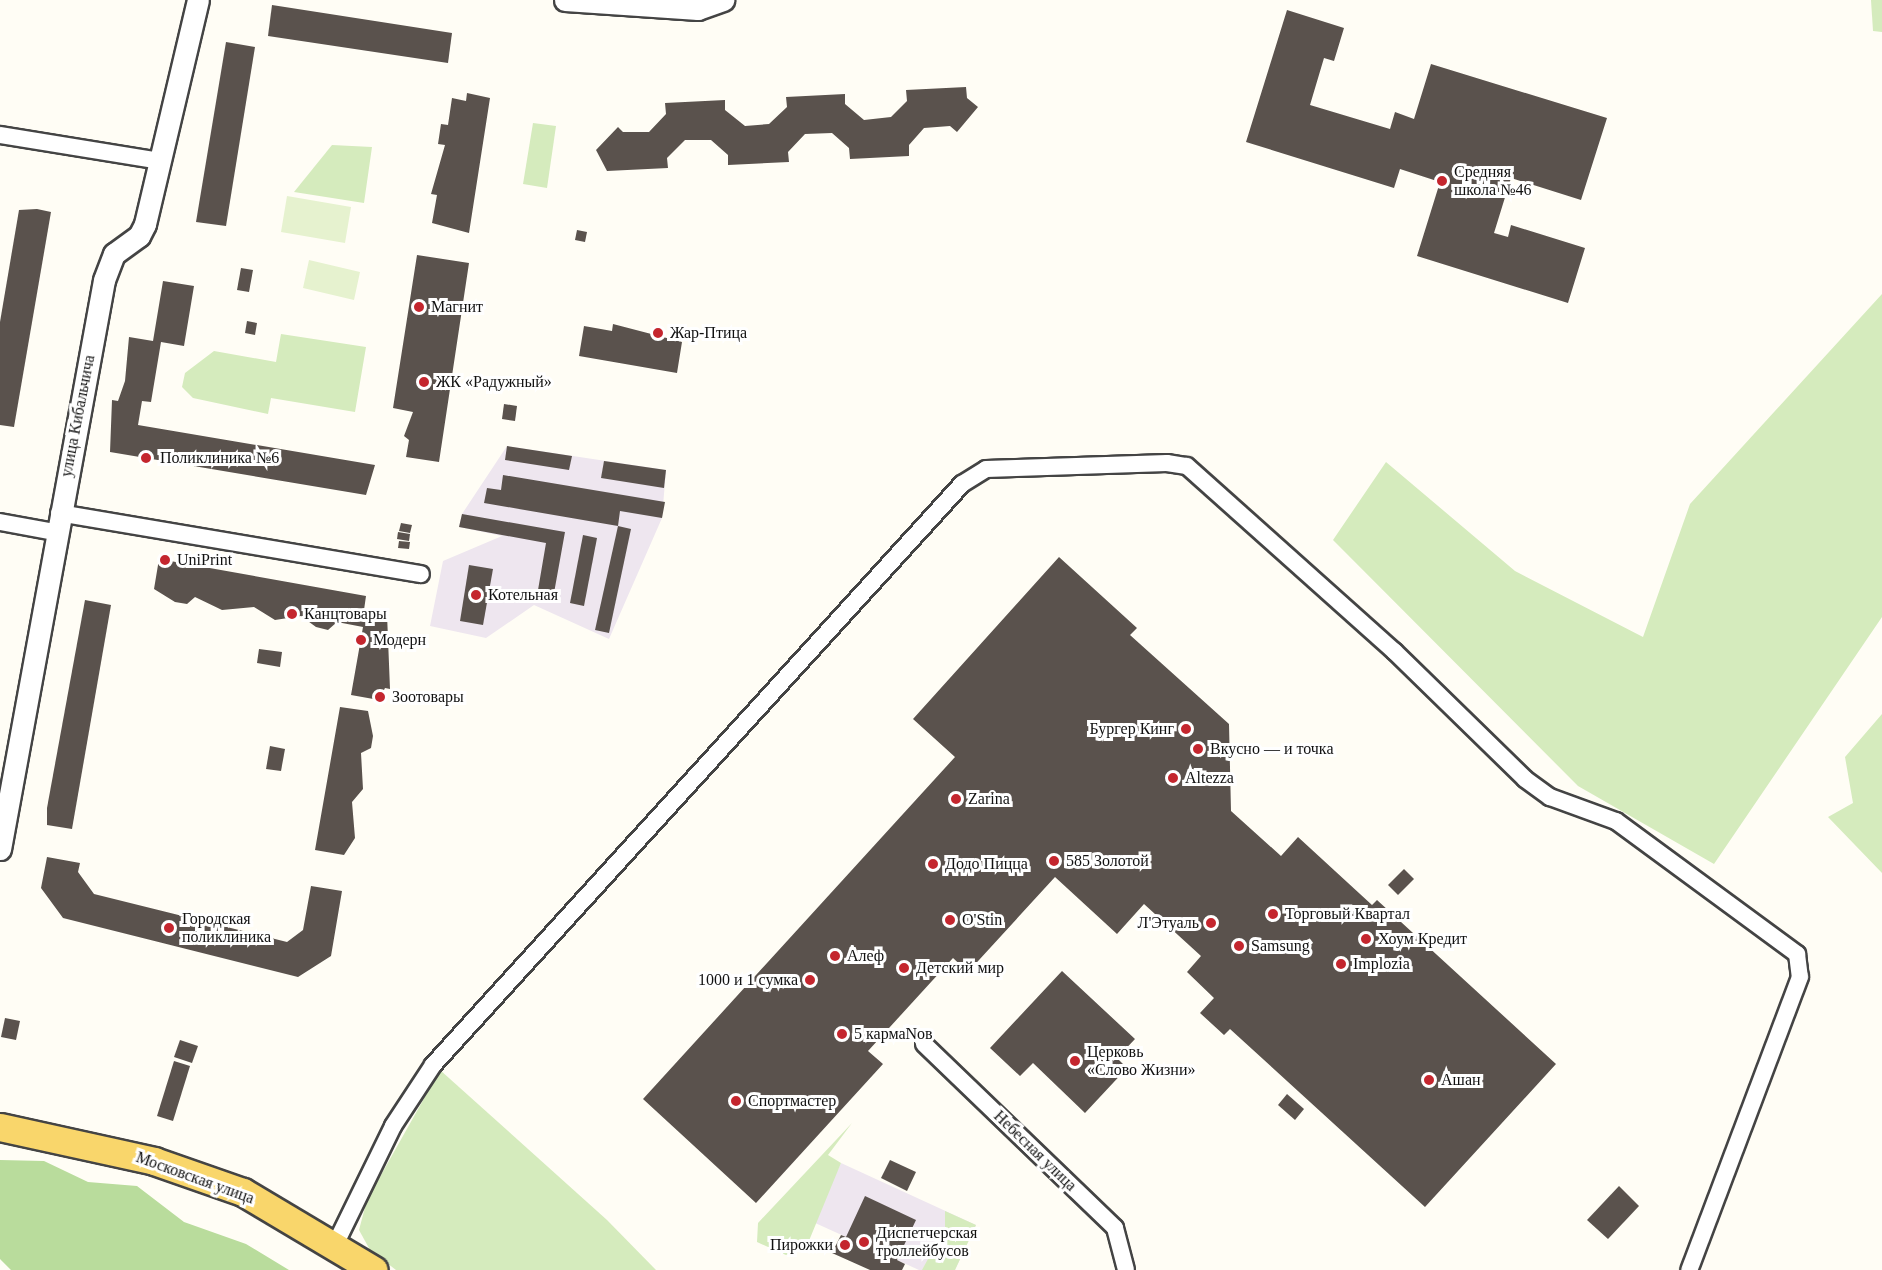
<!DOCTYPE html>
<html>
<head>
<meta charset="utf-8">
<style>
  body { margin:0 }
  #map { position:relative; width:1882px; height:1270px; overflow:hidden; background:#fffdf5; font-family:Georgia,serif }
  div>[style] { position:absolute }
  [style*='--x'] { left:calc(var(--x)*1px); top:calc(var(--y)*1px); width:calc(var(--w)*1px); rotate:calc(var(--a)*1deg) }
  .industrial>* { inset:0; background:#eee6ef }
  .green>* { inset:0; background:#d5ebbd }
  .forest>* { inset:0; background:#b9dc9c }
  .pitch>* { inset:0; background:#e6f2cf }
  .building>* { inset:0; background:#5a524d }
  .roads { filter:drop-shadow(2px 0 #444) drop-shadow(-2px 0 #444) drop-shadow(0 2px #444) drop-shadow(0 -2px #444) }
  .minor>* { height:16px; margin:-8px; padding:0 8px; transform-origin:8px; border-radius:8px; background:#fff }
  .tertiary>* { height:21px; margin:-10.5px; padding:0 10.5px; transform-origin:10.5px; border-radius:10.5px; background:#fff }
  .primary>* { height:27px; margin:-13.5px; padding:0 13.5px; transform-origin:13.5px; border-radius:13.5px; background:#f9d66b }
  .dots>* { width:16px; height:16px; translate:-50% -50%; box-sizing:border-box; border:3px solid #fff; border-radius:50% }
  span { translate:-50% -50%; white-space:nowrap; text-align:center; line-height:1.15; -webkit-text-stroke:6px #fff; paint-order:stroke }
  .poi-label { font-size:16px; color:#111 }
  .left { translate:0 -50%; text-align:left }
  .right { translate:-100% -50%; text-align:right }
  .street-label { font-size:16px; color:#111 }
</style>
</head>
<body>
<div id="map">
  <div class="industrial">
    <i style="clip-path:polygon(507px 446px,666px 470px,662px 518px,609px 639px,534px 605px,486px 638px,430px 626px,443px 561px,502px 536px,459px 527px,462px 514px)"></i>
    <i style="clip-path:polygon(841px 1163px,976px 1225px,955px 1270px,919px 1270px,897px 1260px,903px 1248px,846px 1237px,813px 1222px)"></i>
  </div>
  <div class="green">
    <i style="clip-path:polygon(1871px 0,1882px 0,1882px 32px,1873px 31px)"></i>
    <i style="clip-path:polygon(533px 123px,556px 126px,547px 188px,523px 184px)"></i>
    <i style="clip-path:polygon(332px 145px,372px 147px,364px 203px,294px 192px)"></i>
    <i style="clip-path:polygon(1882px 294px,1882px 617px,1714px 864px,1578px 786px,1333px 540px,1386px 462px,1515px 571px,1643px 637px,1690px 504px)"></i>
    <i style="clip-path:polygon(281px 334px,366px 347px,355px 412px,271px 398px,268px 414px,193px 398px,182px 387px,185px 373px,214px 351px,276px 362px)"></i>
    <i style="clip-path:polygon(1882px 714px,1882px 873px,1828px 817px,1853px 803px,1845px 757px)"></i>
    <i style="clip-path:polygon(440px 1070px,607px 1220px,656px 1270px,396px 1270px,370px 1250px,359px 1230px,367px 1200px)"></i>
    <i style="clip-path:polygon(852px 1123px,828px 1155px,841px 1163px,806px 1248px,786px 1255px,757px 1242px,758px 1223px)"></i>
    <i style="clip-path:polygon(945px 1211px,976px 1225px,955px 1270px,922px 1270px,945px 1228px)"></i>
  </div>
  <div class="forest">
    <i style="clip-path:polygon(0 1160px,44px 1161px,88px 1182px,137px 1186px,184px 1222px,246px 1244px,289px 1270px,11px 1270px,0 1259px)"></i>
  </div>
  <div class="pitch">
    <i style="clip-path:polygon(287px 196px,351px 207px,345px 243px,281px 232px)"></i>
    <i style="clip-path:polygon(309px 260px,360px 272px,354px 300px,303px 288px)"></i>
  </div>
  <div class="building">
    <i style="clip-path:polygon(272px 5px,452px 33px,448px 63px,268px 36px)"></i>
    <i style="clip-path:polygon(1287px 10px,1344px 28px,1334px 61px,1324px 58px,1310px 105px,1390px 129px,1395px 112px,1414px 119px,1431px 64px,1607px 118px,1581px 200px,1511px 178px,1494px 233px,1508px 237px,1511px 225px,1585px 248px,1568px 303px,1417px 256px,1440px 182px,1400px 169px,1394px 188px,1246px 142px)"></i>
    <i style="clip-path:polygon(226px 42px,255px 47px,226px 226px,196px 222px)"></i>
    <i style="clip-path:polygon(966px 87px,967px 98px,978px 107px,957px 132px,950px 126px,924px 128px,909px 145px,909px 156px,850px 159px,849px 148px,832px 133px,805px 134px,788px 152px,789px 162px,728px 165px,728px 155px,711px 140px,685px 140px,667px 158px,668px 168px,607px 171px,596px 150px,618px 127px,623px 132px,649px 132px,666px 114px,665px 103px,725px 100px,725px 110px,745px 126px,769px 124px,787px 107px,786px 97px,845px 94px,845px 104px,864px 120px,891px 117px,907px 101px,906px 90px)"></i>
    <i style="clip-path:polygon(467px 93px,490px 98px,469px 233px,432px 223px,437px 195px,431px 194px,445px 145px,438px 144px,441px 124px,448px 125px,452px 98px,466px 101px)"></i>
    <i style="clip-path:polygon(37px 209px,51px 212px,14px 427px,0 425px,0 322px,19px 210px)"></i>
    <i style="clip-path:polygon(577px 230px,587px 232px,585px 242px,575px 240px)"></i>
    <i style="clip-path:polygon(417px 255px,469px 263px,439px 462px,406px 457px,409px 440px,404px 436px,413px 412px,393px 408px)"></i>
    <i style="clip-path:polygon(241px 268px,253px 270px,249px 292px,237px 290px)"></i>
    <i style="clip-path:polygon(163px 281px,194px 286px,184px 346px,161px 342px,151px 402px,142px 401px,138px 425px,375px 465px,366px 495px,110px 452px,112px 400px,118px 401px,125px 381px,129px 337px,153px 341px)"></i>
    <i style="clip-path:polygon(247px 321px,257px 323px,255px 335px,245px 333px)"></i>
    <i style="clip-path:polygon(613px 324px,682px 342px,677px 373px,579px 356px,584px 326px,612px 331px)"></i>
    <i style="clip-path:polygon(504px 404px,517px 406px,515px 421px,502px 419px)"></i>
    <i style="clip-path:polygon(507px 446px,572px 456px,569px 470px,505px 460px)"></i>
    <i style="clip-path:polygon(604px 461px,666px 470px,664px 488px,601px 478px)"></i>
    <i style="clip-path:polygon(503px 475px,665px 502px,662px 518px,620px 511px,618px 526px,484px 503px,487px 488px,501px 490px)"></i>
    <i style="clip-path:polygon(462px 514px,565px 532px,554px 593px,538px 590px,546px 543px,459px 527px)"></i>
    <i style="clip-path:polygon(401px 523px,412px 525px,410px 533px,399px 531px)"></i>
    <i style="clip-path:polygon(618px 526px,631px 529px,609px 633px,595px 630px)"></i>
    <i style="clip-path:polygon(398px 532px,410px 534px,409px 541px,397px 539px)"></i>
    <i style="clip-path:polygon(583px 535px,597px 538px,584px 606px,570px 603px)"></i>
    <i style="clip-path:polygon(399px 541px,410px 542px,409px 549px,398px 548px)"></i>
    <i style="clip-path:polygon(1059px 557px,1137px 628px,1130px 635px,1229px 724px,1231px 811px,1281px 856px,1298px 837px,1372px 905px,1377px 900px,1556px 1064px,1425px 1207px,1230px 1029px,1224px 1035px,1200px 1013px,1214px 998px,1187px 972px,1201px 956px,1144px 904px,1117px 934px,1055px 877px,968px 972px,953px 958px,868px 1051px,883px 1064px,756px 1203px,643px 1099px,955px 757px,913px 719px)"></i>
    <i style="clip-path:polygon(159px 559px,366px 596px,364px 610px,387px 614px,390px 689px,385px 688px,379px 700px,351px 695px,363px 627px,337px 622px,328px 630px,316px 627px,301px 616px,275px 620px,254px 607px,222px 610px,195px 597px,187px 604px,175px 602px,154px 589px)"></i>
    <i style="clip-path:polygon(469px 565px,493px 569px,483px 625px,460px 621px)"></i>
    <i style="clip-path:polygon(85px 600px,111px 605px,72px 829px,47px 825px,47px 808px)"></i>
    <i style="clip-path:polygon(259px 649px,282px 652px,280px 667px,257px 663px)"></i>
    <i style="clip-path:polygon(340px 707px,368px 711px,373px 736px,371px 748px,361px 753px,363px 789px,352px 802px,355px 838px,344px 855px,315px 850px)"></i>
    <i style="clip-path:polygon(270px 746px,285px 749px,281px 771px,266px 769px)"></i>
    <i style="clip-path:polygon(47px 857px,80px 863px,78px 872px,94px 894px,287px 942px,303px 930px,311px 886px,342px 891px,331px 956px,298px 977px,63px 918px,41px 888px)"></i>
    <i style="clip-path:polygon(1404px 869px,1414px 879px,1398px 895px,1388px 885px)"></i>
    <i style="clip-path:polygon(1062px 971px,1135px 1039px,1117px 1058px,1127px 1068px,1085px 1113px,1033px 1063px,1020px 1076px,990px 1048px)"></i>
    <i style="clip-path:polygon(5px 1018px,20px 1021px,16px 1040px,1px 1037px)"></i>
    <i style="clip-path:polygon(180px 1040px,198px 1046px,192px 1063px,174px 1057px)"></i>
    <i style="clip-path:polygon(174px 1061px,190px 1066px,173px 1121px,157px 1116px)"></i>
    <i style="clip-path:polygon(1287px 1094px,1304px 1109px,1295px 1120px,1278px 1105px)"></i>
    <i style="clip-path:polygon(890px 1160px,916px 1172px,907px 1191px,881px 1178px)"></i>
    <i style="clip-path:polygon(1619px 1186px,1639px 1206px,1608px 1239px,1587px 1220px)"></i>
    <i style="clip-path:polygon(865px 1196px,916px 1220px,897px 1260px,905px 1264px,902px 1270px,870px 1270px,832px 1253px,841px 1235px,846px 1237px)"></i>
  </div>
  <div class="roads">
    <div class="minor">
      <i style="--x:0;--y:135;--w:163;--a:9.2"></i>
      <i style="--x:59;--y:513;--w:367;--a:9.6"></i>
      <i style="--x:0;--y:522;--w:56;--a:10.3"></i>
      <i style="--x:924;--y:1044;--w:265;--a:43.9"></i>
      <i style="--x:1115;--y:1228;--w:43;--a:75.3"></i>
      <i style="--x:336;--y:1243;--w:130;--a:-64"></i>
      <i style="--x:393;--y:1126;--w:73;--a:-56.7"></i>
      <i style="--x:433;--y:1065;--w:786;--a:-47.68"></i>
      <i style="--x:962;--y:484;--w:28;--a:-32"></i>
      <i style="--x:986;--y:469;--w:181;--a:-1.9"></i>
      <i style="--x:1167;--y:463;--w:20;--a:9"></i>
      <i style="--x:1187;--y:466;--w:278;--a:41.8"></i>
      <i style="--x:1394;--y:651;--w:183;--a:44.3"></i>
      <i style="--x:1525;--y:779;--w:31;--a:36"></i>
      <i style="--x:1550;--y:797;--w:70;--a:20"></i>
      <i style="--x:1616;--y:821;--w:225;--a:36.3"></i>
      <i style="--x:1797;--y:954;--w:23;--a:83"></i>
      <i style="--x:1800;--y:977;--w:313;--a:110.7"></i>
    </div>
    <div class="tertiary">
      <i style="--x:565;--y:0;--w:133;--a:3.9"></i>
      <i style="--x:698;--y:9;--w:27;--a:-20"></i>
      <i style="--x:0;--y:849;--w:578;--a:-79.64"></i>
      <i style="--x:104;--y:280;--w:28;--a:-69"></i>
      <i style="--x:114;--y:254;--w:31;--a:-36"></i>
      <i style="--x:139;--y:236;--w:13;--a:-63"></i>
      <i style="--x:145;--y:224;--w:230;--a:-76.7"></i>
    </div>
    <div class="primary">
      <i style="--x:0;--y:1127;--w:158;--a:12.4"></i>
      <i style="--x:154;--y:1161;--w:94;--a:19.2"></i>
      <i style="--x:243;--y:1192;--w:152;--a:30.8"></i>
    </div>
  </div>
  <div class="dots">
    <i style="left:1442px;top:181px;background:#c4262e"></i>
    <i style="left:419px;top:307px;background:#c4262e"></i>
    <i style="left:658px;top:333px;background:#c4262e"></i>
    <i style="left:424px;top:382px;background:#c4262e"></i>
    <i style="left:146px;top:458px;background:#c4262e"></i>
    <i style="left:165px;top:560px;background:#c4262e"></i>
    <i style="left:476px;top:595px;background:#c4262e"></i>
    <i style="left:292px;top:614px;background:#c4262e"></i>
    <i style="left:361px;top:640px;background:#c4262e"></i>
    <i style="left:380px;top:697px;background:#c4262e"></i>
    <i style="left:1186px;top:729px;background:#c4262e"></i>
    <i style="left:1198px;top:749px;background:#c4262e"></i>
    <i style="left:1173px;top:778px;background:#c4262e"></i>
    <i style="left:956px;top:799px;background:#c4262e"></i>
    <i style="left:1054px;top:861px;background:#c4262e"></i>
    <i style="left:933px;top:864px;background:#c4262e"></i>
    <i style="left:1273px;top:914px;background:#c4262e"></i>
    <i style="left:950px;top:920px;background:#c4262e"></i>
    <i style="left:1211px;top:923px;background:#c4262e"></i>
    <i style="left:169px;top:928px;background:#c4262e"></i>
    <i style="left:1366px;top:939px;background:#c4262e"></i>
    <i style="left:1239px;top:946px;background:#c4262e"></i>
    <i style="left:835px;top:956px;background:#c4262e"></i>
    <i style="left:1341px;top:964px;background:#c4262e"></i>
    <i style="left:904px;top:968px;background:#c4262e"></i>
    <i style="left:810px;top:980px;background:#c4262e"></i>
    <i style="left:842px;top:1034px;background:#c4262e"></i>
    <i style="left:1075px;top:1061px;background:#c4262e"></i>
    <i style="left:1429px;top:1080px;background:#c4262e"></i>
    <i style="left:736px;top:1101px;background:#c4262e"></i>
    <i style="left:864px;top:1242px;background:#c4262e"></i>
    <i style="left:845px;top:1245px;background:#c4262e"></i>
  </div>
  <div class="poi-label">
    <span class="left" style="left:1454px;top:181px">Средняя<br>школа №46</span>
    <span class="left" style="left:431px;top:307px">Магнит</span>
    <span class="left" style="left:670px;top:333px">Жар-Птица</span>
    <span class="left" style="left:436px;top:382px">ЖК «Радужный»</span>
    <span class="left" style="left:160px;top:458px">Поликлиника №6</span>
    <span class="left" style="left:177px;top:560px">UniPrint</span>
    <span class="left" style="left:488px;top:595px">Котельная</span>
    <span class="left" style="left:304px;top:614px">Канцтовары</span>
    <span class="left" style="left:373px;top:640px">Модерн</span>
    <span class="left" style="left:392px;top:697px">Зоотовары</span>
    <span class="right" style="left:1174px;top:729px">Бургер Кинг</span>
    <span class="left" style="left:1210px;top:749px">Вкусно — и точка</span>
    <span class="left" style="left:1185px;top:778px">Altezza</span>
    <span class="left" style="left:968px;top:799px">Zarina</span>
    <span class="left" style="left:1066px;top:861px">585 Золотой</span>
    <span class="left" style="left:945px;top:864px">Додо Пицца</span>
    <span class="left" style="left:1285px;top:914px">Торговый Квартал</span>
    <span class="left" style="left:182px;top:928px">Городская<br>поликлиника</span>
    <span class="left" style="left:962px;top:920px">O'Stin</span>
    <span class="right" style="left:1199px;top:923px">Л'Этуаль</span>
    <span class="left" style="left:1378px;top:939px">Хоум Кредит</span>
    <span class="left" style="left:1251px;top:946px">Samsung</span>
    <span class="left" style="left:847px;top:956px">Алеф</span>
    <span class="left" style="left:1353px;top:964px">Implozia</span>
    <span class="left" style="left:916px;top:968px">Детский мир</span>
    <span class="right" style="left:798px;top:980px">1000 и 1 сумка</span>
    <span class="left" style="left:854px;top:1034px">5 кармаNов</span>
    <span class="left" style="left:1087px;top:1061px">Церковь<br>«Слово Жизни»</span>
    <span class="left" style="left:1441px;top:1080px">Ашан</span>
    <span class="left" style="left:748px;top:1101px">Спортмастер</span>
    <span class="left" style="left:876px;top:1242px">Диспетчерская<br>троллейбусов</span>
    <span class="right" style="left:833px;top:1245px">Пирожки</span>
  </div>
  <div class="street-label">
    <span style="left:78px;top:416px;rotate:-79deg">улица Кибальчича</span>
    <span style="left:1035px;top:1151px;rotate:44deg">Небесная улица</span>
    <span style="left:195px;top:1178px;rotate:20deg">Московская улица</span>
  </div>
</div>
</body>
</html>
